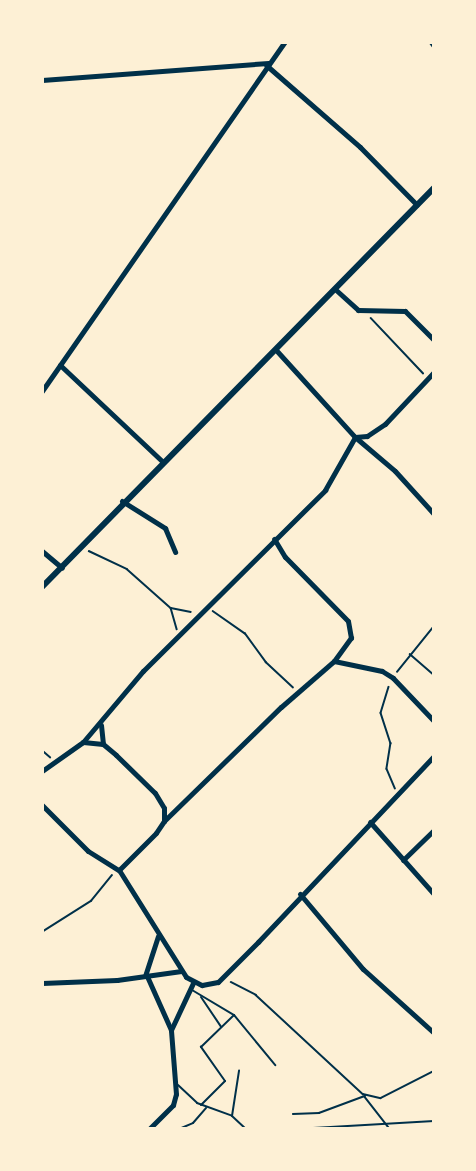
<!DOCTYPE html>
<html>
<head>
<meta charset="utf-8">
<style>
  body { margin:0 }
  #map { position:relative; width:476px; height:1171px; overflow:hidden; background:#fdf0d5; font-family:"Archivo Narrow",sans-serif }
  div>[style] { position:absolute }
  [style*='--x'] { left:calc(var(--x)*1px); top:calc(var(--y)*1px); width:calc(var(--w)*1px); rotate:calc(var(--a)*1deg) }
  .path>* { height:1.5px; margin:-0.75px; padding:0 0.75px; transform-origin:0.75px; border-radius:0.75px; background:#003049 }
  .service>* { height:2px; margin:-1px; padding:0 1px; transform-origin:1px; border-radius:1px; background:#003049 }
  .minor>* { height:5px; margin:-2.5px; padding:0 2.5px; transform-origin:2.5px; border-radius:2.5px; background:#003049 }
  .tertiary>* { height:6px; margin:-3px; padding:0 3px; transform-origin:3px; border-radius:3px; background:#003049 }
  span { translate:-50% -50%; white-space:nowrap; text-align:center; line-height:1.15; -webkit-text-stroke:6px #fdf0d5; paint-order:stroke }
  .frame { position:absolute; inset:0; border:44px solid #fdf0d5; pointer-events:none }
</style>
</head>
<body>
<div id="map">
  <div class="path">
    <i style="--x:371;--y:318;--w:76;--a:46.6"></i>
    <i style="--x:89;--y:551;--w:42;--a:25.3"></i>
    <i style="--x:127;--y:569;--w:59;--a:41.6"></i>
    <i style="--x:171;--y:608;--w:20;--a:11"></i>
    <i style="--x:171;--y:608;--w:22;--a:74"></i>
    <i style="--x:213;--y:611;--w:39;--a:35"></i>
    <i style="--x:245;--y:633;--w:36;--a:54"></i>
    <i style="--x:266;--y:662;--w:37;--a:43"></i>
    <i style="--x:410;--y:654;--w:32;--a:41"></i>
    <i style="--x:397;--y:672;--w:59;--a:-51.2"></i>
    <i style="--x:389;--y:687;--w:27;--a:107"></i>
    <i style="--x:381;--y:713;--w:32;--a:72"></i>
    <i style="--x:391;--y:743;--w:26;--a:99"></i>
    <i style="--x:387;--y:769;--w:21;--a:67"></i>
    <i style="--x:42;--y:750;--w:11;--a:41"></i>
    <i style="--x:42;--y:932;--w:58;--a:-32.3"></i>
    <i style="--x:91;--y:901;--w:33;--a:-51"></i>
    <i style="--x:231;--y:982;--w:28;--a:27"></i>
    <i style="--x:256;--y:995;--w:146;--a:42.8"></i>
    <i style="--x:363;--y:1094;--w:18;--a:13"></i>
    <i style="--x:381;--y:1098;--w:59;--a:-27"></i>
    <i style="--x:365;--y:1097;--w:41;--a:52"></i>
    <i style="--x:293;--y:1114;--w:26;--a:-2"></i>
    <i style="--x:319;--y:1113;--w:49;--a:-20.3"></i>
    <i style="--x:296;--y:1129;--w:138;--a:-3.3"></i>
  </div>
  <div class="service">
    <i style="--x:192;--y:990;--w:49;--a:30.8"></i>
    <i style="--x:234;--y:1015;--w:65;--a:50.6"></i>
    <i style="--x:201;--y:997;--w:36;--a:56"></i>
    <i style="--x:178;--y:1085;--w:26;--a:43"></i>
    <i style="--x:197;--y:1103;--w:37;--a:20"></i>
    <i style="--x:232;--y:1116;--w:19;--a:43"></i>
    <i style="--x:201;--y:1105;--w:34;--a:-45"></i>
    <i style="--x:225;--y:1081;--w:42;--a:-125.2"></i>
    <i style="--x:201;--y:1047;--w:46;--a:-44.1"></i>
    <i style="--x:232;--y:1116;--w:46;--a:-81.2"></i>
    <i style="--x:179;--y:1129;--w:15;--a:-23"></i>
    <i style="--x:193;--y:1123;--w:20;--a:-49"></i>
  </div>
  <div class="minor">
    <i style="--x:431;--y:42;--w:5;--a:53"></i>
    <i style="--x:266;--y:65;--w:125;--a:41.1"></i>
    <i style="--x:360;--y:147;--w:81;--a:45.5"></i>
    <i style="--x:42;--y:80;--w:227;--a:-4.3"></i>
    <i style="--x:336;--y:290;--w:30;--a:42"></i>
    <i style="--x:358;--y:310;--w:47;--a:1.2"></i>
    <i style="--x:405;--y:311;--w:41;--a:45"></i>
    <i style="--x:276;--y:350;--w:118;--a:47.8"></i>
    <i style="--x:355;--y:437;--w:52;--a:40.4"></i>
    <i style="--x:395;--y:471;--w:58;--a:47.8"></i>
    <i style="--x:60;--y:365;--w:140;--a:43.3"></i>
    <i style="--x:42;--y:391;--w:425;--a:-55.2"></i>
    <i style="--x:122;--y:501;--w:51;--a:32.1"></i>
    <i style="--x:165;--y:528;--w:26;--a:67"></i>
    <i style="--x:42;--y:551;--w:26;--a:40"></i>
    <i style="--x:334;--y:661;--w:49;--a:11.8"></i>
    <i style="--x:382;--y:671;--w:13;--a:32"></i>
    <i style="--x:393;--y:678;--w:59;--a:46.4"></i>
    <i style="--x:101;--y:725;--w:19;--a:84"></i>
    <i style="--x:83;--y:742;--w:20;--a:6"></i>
    <i style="--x:103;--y:744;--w:17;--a:40"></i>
    <i style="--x:116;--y:755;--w:54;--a:44.3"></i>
    <i style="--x:155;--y:793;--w:17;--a:59"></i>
    <i style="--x:164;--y:808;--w:13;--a:90"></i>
    <i style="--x:164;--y:821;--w:14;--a:124"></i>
    <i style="--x:156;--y:833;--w:52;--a:135"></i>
    <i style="--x:119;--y:870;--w:126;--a:57.9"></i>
    <i style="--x:186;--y:977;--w:18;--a:27"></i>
    <i style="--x:202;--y:985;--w:16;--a:-11"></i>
    <i style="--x:218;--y:982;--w:57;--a:-45"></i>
    <i style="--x:258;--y:942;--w:256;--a:-46.6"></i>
    <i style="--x:42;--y:771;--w:50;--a:-35.3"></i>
    <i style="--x:83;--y:742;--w:93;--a:-49.8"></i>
    <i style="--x:143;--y:671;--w:257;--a:-44.8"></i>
    <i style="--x:325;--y:490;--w:61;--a:-60.5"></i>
    <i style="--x:355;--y:437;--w:12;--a:-5"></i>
    <i style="--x:367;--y:436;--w:22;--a:-34"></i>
    <i style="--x:385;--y:424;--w:71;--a:-46.7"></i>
    <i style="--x:42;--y:805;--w:65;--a:45"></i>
    <i style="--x:88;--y:851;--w:36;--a:32"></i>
    <i style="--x:164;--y:821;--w:163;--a:-44.3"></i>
    <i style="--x:281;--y:707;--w:70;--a:-41"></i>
    <i style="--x:334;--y:661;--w:29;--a:-54"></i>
    <i style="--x:351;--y:638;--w:17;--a:-100"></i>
    <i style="--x:348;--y:621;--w:90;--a:-134.5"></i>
    <i style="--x:285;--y:557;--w:21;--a:-121"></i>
    <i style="--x:370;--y:822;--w:96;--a:48.4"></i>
    <i style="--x:403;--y:860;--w:43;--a:-44.1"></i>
    <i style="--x:300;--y:894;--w:98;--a:50"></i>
    <i style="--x:363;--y:969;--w:96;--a:42"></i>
    <i style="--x:158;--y:936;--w:40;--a:108"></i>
    <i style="--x:146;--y:974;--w:61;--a:65.9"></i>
    <i style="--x:42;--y:983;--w:75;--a:-2.3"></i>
    <i style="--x:117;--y:980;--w:65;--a:-8"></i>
    <i style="--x:149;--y:1129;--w:34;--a:-45"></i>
    <i style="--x:173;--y:1105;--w:11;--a:-75"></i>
    <i style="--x:176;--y:1094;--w:64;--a:-94.5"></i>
    <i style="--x:171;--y:1030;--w:52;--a:-64.9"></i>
  </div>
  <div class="tertiary">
    <i style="--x:42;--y:587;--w:559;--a:-45.51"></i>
  </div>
  <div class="frame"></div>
</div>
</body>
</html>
